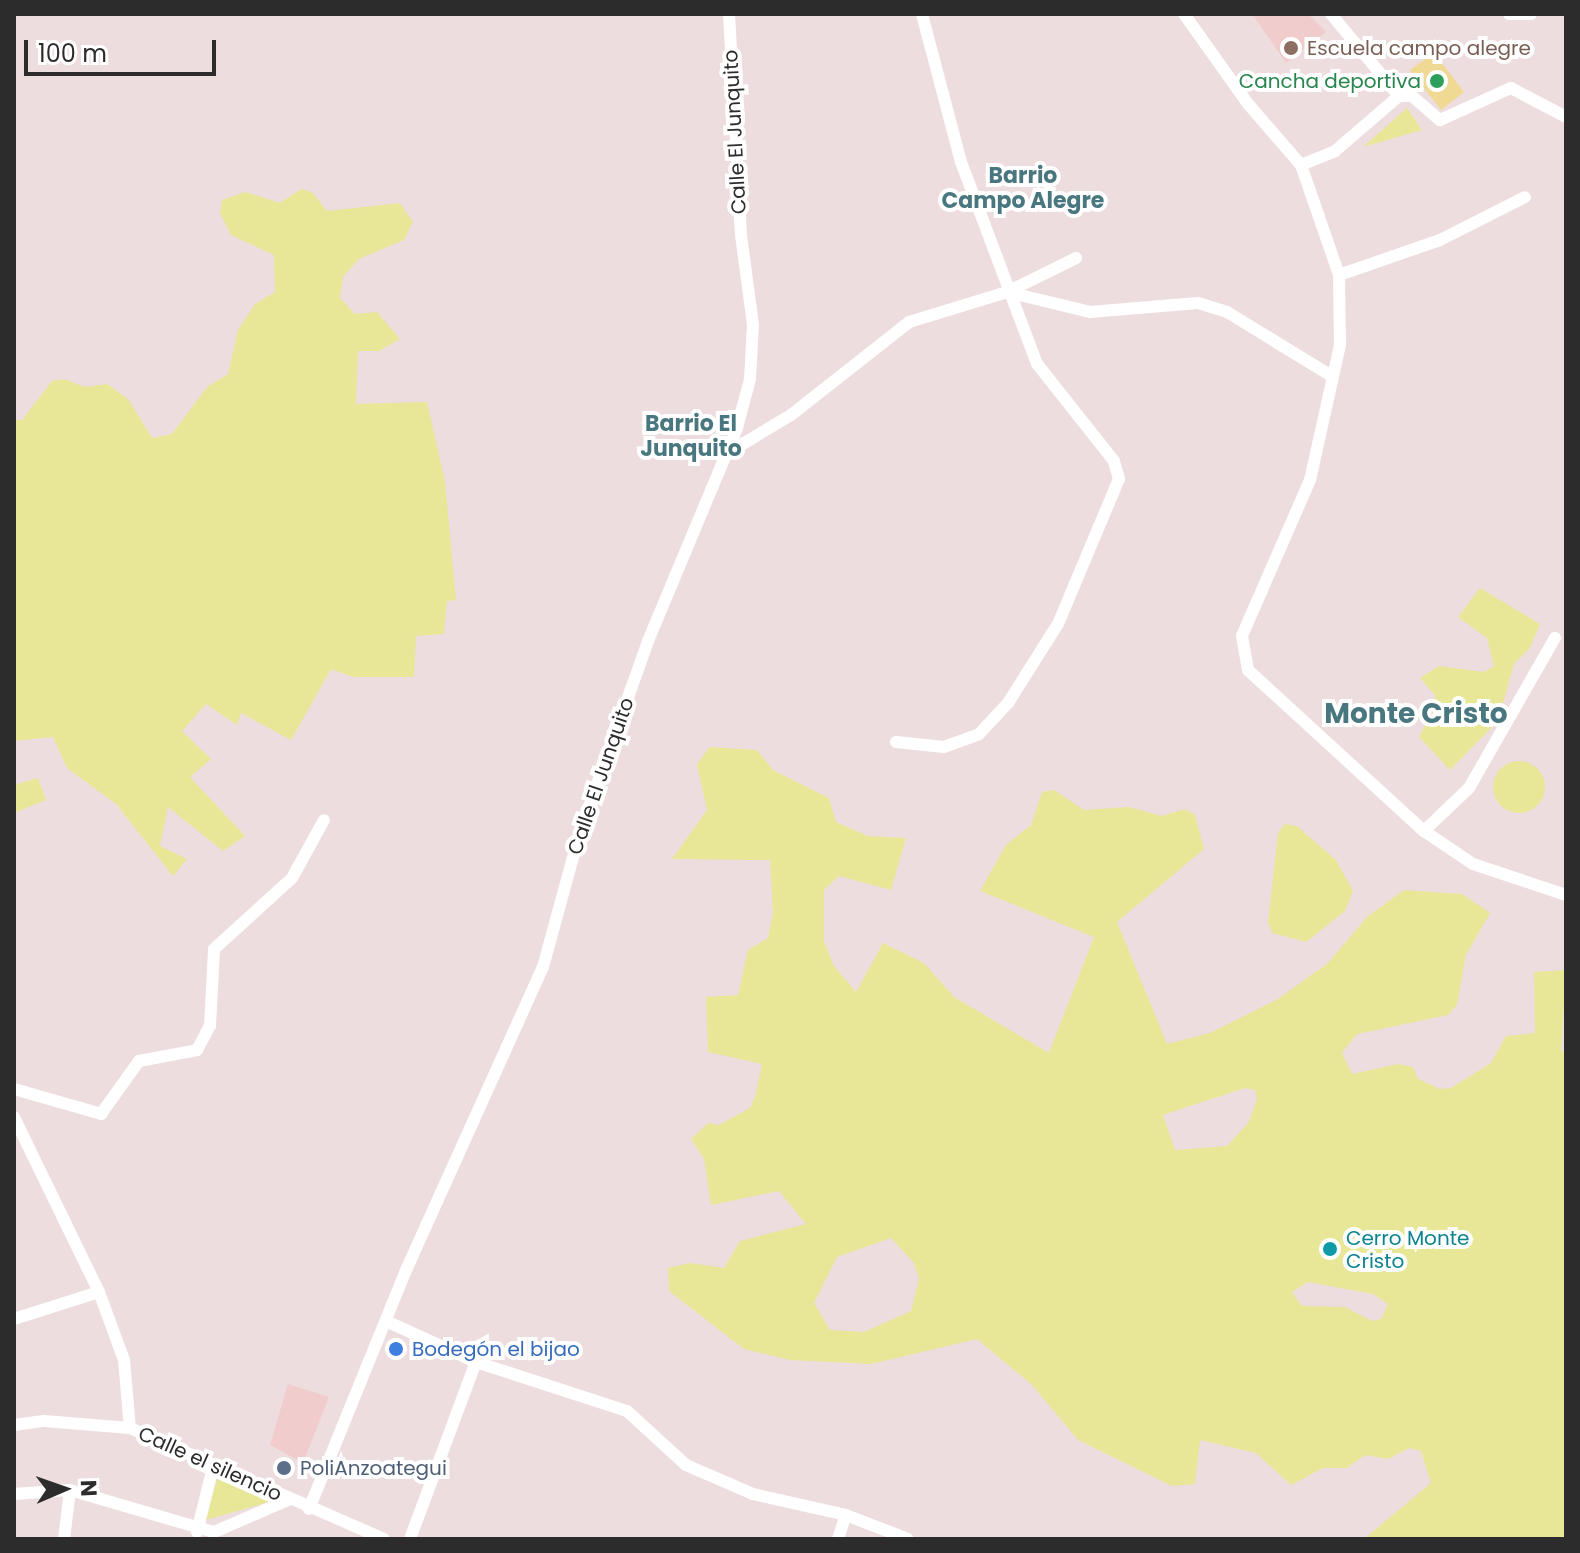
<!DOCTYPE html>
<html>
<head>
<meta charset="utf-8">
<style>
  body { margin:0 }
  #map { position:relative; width:1580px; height:1553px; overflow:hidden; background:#eedddf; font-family:Poppins,sans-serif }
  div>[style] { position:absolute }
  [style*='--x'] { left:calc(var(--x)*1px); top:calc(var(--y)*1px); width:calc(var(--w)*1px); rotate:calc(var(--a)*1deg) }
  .education>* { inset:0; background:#f0cdcc }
  .green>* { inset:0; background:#e7e797 }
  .round { border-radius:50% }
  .pitch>* { inset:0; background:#efd993 }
  .minor>* { height:12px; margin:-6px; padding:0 6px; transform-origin:6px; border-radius:6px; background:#fff }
  .dots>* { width:22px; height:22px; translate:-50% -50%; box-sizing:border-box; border:4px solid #fff; border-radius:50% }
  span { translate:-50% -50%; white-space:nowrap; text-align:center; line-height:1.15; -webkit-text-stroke:8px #fff; paint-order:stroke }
  .education-label { font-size:20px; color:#785e54 }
  .left { translate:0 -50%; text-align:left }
  .leisure-label { font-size:20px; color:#27864d }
  .right { translate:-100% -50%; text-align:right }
  .street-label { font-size:20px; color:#2c2c2c }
  .culture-label { font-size:20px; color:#0d838f }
  .shop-label { font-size:20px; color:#366cbe }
  .service-label { font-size:20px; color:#4e5e75 }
  .neighbourhood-label { font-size:22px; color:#49777f; font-weight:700 }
  .district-label { font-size:28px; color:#49777f; font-weight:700 }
  .frame { position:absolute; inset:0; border:16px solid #2c2c2c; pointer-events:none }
  .north { position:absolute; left:24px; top:1449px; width:80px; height:80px; -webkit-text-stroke:6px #fff; paint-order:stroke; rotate:88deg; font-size:22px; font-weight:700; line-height:32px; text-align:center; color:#2c2c2c }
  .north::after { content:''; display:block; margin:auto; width:28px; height:36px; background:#2c2c2c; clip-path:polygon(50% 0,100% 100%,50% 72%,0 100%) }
  .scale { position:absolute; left:24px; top:40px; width:192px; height:36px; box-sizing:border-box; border:4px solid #2c2c2c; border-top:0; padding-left:10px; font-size:24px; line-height:28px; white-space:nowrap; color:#2c2c2c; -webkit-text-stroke:6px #fff; paint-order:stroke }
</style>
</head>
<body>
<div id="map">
  <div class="education">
    <i style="clip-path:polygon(1252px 14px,1308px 14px,1326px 32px,1286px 63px)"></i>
    <i style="clip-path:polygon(288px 1384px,329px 1397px,303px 1463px,270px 1445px)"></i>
  </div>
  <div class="green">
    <i style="clip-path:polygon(1407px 108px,1422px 130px,1363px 147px)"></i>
    <i style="clip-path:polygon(301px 189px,312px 192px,327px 211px,400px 203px,413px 222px,404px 240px,359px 259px,343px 277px,340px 298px,355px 314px,377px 312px,400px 339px,379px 351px,358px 351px,356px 404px,427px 402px,445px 481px,456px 600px,447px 601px,444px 634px,416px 636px,414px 677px,353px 677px,331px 669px,291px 740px,241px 713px,237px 725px,206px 704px,182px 731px,211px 759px,190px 777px,245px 836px,223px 851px,168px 807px,160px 846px,187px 859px,173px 876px,116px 804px,67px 768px,53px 737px,14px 741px,14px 420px,22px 420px,52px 381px,64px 379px,85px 387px,107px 384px,128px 399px,152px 438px,172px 434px,207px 387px,228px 374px,238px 330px,255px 304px,275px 292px,274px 255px,231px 235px,220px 213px,222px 200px,245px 192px,280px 203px)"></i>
    <i style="clip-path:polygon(1480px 588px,1540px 624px,1530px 648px,1514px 664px,1498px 721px,1450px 770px,1419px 737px,1435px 707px,1435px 695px,1420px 678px,1439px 666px,1484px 672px,1494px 666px,1487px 638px,1458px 617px)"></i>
    <i style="clip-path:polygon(evenodd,710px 747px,757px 750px,773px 770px,829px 798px,836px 822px,868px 836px,906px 838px,891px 890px,839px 876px,824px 890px,824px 941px,834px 966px,856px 992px,883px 943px,924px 963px,954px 997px,1049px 1053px,1094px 937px,980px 891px,1006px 845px,1031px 825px,1042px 792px,1054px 790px,1084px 810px,1129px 807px,1162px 816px,1185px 809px,1195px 815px,1204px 849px,1117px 922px,1167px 1044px,1210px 1033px,1278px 999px,1328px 963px,1367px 917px,1404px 890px,1462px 894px,1490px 913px,1466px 955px,1457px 1005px,1448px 1015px,1357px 1034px,1342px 1053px,1352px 1074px,1398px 1064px,1413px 1067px,1418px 1079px,1440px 1089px,1451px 1088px,1491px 1063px,1506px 1036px,1535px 1033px,1534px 972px,1566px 970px,1561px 1050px,1566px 1053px,1566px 1539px,1364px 1539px,1431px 1483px,1421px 1451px,1409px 1448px,1388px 1459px,1365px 1455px,1347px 1468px,1323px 1468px,1291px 1485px,1256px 1453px,1200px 1440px,1195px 1484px,1172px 1486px,1078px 1440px,1031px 1384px,977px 1339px,871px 1364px,790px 1360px,744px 1349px,669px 1291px,668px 1268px,690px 1263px,724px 1268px,740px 1241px,806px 1224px,779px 1191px,711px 1205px,704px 1159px,691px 1139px,708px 1123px,719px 1125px,750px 1108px,755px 1097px,762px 1064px,708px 1052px,706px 997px,738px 995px,748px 950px,768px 938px,773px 913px,770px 860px,672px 859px,707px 810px,697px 764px,710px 747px,1245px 1088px,1255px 1090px,1257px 1099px,1249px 1122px,1227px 1146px,1175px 1150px,1163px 1115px,1245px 1088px,710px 747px,891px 1238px,914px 1263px,919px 1279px,911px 1311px,864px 1332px,830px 1330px,814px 1303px,837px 1257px,891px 1238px,710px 747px,1308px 1282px,1373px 1294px,1388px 1304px,1381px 1319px,1372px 1321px,1345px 1307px,1302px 1306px,1292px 1292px,1308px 1282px)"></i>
    <i class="round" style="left:1493px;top:761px;width:52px;height:52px"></i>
    <i style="clip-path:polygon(38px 778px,46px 800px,14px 813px,14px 785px)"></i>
    <i style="clip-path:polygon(1285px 824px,1297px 826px,1336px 860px,1353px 891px,1345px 911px,1306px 942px,1272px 933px,1268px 922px,1278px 833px)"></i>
    <i style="clip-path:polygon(218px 1475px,269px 1502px,206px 1520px)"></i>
  </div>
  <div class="pitch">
    <i style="clip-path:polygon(1434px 53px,1464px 92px,1441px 110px,1410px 70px)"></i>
  </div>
  <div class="minor">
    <i style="--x:1184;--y:14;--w:112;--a:54.5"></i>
    <i style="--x:1249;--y:105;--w:79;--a:49.1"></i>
    <i style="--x:1301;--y:165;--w:37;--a:-22"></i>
    <i style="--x:1335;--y:151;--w:84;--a:-40.7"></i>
    <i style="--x:1331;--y:14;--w:107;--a:50.3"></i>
    <i style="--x:1509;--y:14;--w:22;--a:0"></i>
    <i style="--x:1399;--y:96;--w:13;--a:0"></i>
    <i style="--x:1412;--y:96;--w:37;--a:41"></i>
    <i style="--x:1440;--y:120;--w:78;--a:-24.3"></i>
    <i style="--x:1511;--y:88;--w:62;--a:27.8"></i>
    <i style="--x:1301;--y:165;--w:116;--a:70.9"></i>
    <i style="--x:1339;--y:275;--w:70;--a:89.2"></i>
    <i style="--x:1340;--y:345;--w:138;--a:102.5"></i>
    <i style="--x:1310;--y:480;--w:170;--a:113.6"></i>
    <i style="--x:1242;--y:636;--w:35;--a:80"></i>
    <i style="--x:1248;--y:670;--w:239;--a:42.5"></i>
    <i style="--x:1424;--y:831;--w:59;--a:34"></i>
    <i style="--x:1473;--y:864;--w:98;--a:18.4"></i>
    <i style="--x:1339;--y:275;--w:107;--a:-19.1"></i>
    <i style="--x:1440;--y:240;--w:95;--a:-26.8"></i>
    <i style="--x:1007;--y:292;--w:77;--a:-26.2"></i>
    <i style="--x:726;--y:454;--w:76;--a:-31"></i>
    <i style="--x:791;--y:415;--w:150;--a:-38.2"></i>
    <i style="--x:909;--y:322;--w:102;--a:-17"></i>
    <i style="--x:1007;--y:292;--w:85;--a:13.5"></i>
    <i style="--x:1090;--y:312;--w:108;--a:-4.8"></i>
    <i style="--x:1198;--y:303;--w:30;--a:17"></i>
    <i style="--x:1227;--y:312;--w:121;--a:31.5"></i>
    <i style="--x:896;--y:742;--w:48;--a:5.9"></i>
    <i style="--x:944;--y:747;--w:37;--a:-20"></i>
    <i style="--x:979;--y:734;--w:42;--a:-46.9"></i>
    <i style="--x:1008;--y:703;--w:93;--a:-57.7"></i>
    <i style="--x:1058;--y:624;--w:157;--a:-67.2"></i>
    <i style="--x:1119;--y:479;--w:19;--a:-106"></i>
    <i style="--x:1114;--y:461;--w:124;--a:-128.4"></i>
    <i style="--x:1037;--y:364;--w:216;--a:-110.6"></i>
    <i style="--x:961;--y:162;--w:153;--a:-104.8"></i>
    <i style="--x:1424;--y:831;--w:62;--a:-43.7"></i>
    <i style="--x:1469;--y:788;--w:173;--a:-60.2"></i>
    <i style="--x:14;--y:1089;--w:91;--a:16"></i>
    <i style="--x:101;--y:1114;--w:65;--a:-54.4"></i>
    <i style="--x:139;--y:1061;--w:59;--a:-10.7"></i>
    <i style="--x:197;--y:1050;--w:27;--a:-62"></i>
    <i style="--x:210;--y:1026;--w:77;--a:-87"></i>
    <i style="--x:214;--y:949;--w:105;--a:-42.3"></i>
    <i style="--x:292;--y:878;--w:66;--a:-61.1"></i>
    <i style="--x:14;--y:1117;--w:195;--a:64.1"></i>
    <i style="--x:99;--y:1292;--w:72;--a:69.8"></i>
    <i style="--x:124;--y:1360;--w:68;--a:85"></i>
    <i style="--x:14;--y:1319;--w:89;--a:-17.6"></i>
    <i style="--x:386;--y:1321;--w:99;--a:24.5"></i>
    <i style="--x:476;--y:1362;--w:159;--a:18"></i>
    <i style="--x:627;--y:1411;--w:80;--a:42.5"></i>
    <i style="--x:686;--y:1465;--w:73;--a:23.4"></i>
    <i style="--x:753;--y:1494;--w:95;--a:12.7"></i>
    <i style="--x:846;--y:1515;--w:66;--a:21.2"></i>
    <i style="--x:14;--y:1425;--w:30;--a:-8"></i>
    <i style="--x:44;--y:1421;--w:86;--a:4.7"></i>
    <i style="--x:130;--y:1428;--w:277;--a:23.6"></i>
    <i style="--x:14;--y:1494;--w:56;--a:-4.1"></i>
    <i style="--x:70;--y:1490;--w:150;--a:16.3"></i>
    <i style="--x:214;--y:1532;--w:81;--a:-23.4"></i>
    <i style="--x:309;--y:1509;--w:260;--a:-67.9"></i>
    <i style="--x:407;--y:1268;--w:330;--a:-65.7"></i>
    <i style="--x:543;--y:967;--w:137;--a:-74.7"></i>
    <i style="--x:579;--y:835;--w:206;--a:-70.4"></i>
    <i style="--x:648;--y:641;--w:231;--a:-67.3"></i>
    <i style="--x:737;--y:428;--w:51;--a:-75.1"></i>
    <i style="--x:750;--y:379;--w:54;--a:-86.8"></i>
    <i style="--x:753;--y:325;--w:91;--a:-97.6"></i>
    <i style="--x:741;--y:235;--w:221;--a:-93.1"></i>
    <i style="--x:197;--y:1532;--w:67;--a:-76.2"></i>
    <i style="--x:64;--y:1539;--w:49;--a:-83"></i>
    <i style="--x:410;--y:1539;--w:189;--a:-69.6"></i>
    <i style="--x:838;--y:1539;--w:25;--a:-72"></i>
  </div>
  <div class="dots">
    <i style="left:1291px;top:48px;background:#8d6e63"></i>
    <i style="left:1437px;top:81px;background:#2e9e5b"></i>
    <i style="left:1330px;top:1249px;background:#0f9aa8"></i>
    <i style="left:396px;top:1349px;background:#3f7fe0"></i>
    <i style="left:284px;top:1468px;background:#5c6f8a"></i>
  </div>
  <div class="education-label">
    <span class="left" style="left:1307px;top:48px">Escuela campo alegre</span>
  </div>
  <div class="leisure-label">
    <span class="right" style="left:1421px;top:81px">Cancha deportiva</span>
  </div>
  <div class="street-label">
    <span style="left:735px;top:132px;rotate:-93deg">Calle El Junquito</span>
    <span style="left:601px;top:776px;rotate:-71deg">Calle El Junquito</span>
    <span style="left:210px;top:1464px;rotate:24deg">Calle el silencio</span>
  </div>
  <div class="culture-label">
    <span class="left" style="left:1346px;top:1250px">Cerro Monte<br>Cristo</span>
  </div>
  <div class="shop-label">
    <span class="left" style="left:412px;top:1349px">Bodegón el bijao</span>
  </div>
  <div class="service-label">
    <span class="left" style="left:300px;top:1468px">PoliAnzoategui</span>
  </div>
  <div class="neighbourhood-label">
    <span style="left:1023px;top:188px">Barrio<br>Campo Alegre</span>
    <span style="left:691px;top:436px">Barrio El<br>Junquito</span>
  </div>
  <div class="district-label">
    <span style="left:1416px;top:714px">Monte Cristo</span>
  </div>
  <div class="frame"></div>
  <div class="north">N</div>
  <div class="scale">100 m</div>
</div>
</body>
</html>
